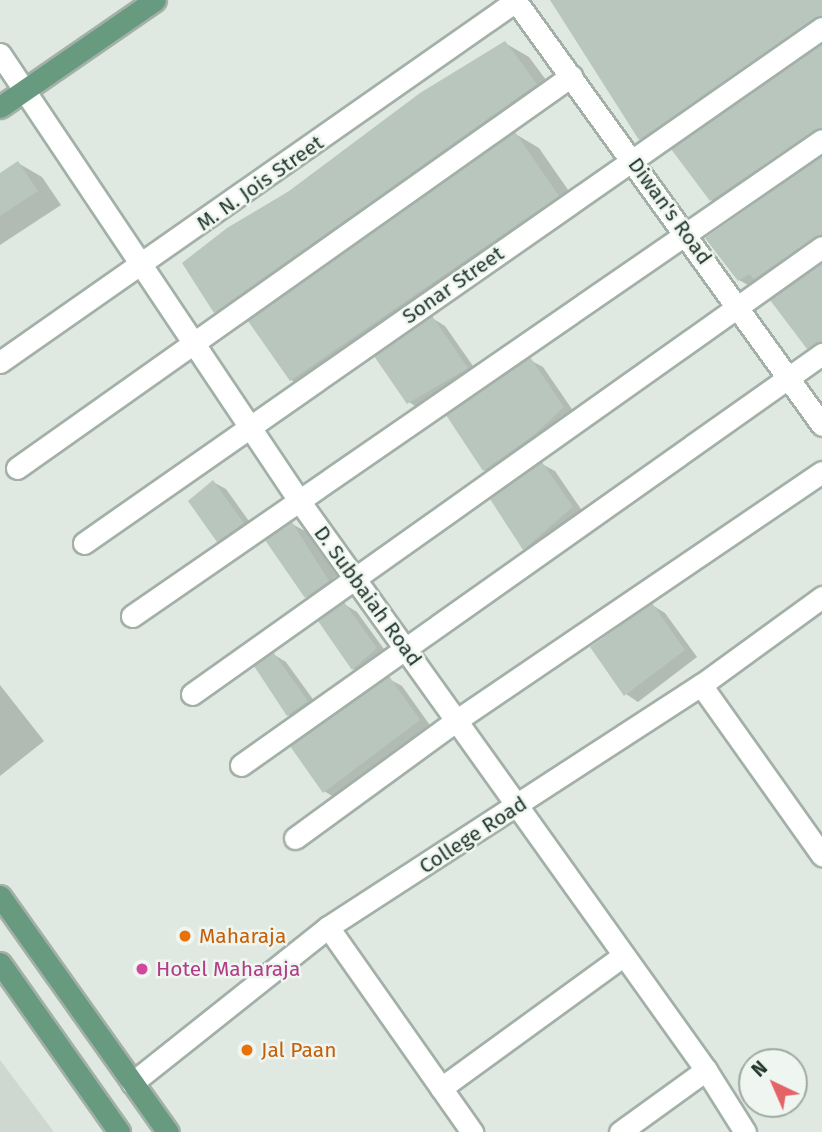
<!DOCTYPE html>
<html>
<head>
<meta charset="utf-8">
<style>
  body { margin:0 }
  #map { position:relative; width:822px; height:1132px; overflow:hidden; background:#dfe9e2; font-family:"Fira Sans",sans-serif }
  div>[style] { position:absolute }
  [style*='--x'] { left:calc(var(--x)*1px); top:calc(var(--y)*1px); width:calc(var(--w)*1px); rotate:calc(var(--a)*1deg) }
  .built>* { inset:0; background:#ced8d1 }
  .shadow>* { inset:0; background:#0003 }
  .building>* { inset:0; background:#b8c6bd }
  .roads { filter:drop-shadow(2px 0 #a3b0a8) drop-shadow(-2px 0 #a3b0a8) drop-shadow(0 2px #a3b0a8) drop-shadow(0 -2px #a3b0a8) }
  .minor>* { height:21px; margin:-10.5px; padding:0 10.5px; transform-origin:10.5px; border-radius:10.5px; background:#fff }
  .major>* { height:21px; margin:-10.5px; padding:0 10.5px; transform-origin:10.5px; border-radius:10.5px; background:#689a80 }
  .dots>* { width:19px; height:19px; translate:-50% -50%; box-sizing:border-box; border:4px solid #eff6f1; border-radius:50% }
  span { translate:-50% -50%; white-space:nowrap; text-align:center; line-height:1.15; -webkit-text-stroke:5px #eff6f1; paint-order:stroke }
  .street-label { font-size:21px; color:#22372c }
  .food-label { font-size:21px; color:#c56008 }
  .left { translate:0 -50%; text-align:left }
  .hotel-label { font-size:21px; color:#b23c85 }
  .north { position:absolute; left:738px; top:1048px; width:70px; height:70px; box-sizing:border-box; background:#eff6f1; border:2px solid #9daaa2; border-radius:50%; rotate:316deg; font-size:19px; font-weight:700; line-height:28px; text-align:center; color:#22372c }
  .north::after { content:''; display:block; margin:auto; width:24px; height:32px; background:#e36366; clip-path:polygon(50% 0,100% 100%,50% 72%,0 100%) }
</style>
</head>
<body>
<div id="map">
  <div class="built">
    <i style="clip-path:polygon(0 1060px,54px 1132px,0 1132px)"></i>
  </div>
  <div class="shadow">
    <i style="clip-path:polygon(553px 0,822px 0,822px 355px,808px 347px,782px 294px,772px 288px,764px 294px,739px 280px,780px 183px,736px 214px,711px 200px,672px 147px,665px 152px,640px 138px)"></i>
    <i style="clip-path:polygon(505px 43px,529px 57px,560px 99px,512px 132px,539px 148px,582px 210px,316px 394px,291px 380px,248px 319px,239px 325px,215px 311px,290px 192px)"></i>
    <i style="clip-path:polygon(18px 163px,42px 177px,61px 205px,0 245px,0 175px)"></i>
    <i style="clip-path:polygon(432px 318px,445px 326px,480px 376px,421px 410px,409px 402px)"></i>
    <i style="clip-path:polygon(530px 360px,543px 367px,576px 415px,497px 477px,484px 470px)"></i>
    <i style="clip-path:polygon(542px 464px,555px 471px,585px 515px,537px 556px,524px 548px)"></i>
    <i style="clip-path:polygon(213px 482px,226px 489px,256px 531px,231px 548px,218px 540px)"></i>
    <i style="clip-path:polygon(292px 524px,305px 531px,337px 576px,333px 578px,341px 589px,319px 604px,306px 596px)"></i>
    <i style="clip-path:polygon(344px 604px,357px 612px,389px 656px,366px 676px,353px 669px,320px 621px)"></i>
    <i style="clip-path:polygon(652px 605px,665px 613px,697px 657px,638px 702px,626px 694px)"></i>
    <i style="clip-path:polygon(273px 654px,286px 662px,320px 709px,301px 723px,288px 715px)"></i>
    <i style="clip-path:polygon(389px 679px,402px 686px,432px 728px,337px 799px,324px 791px)"></i>
    <i style="clip-path:polygon(0 685px,44px 741px,0 776px)"></i>
  </div>
  <div class="building">
    <i style="clip-path:polygon(550px 0,822px 0,822px 15px,639px 140px)"></i>
    <i style="clip-path:polygon(505px 41px,537px 84px,214px 313px,182px 263px,227px 228px,289px 191px,420px 93px)"></i>
    <i style="clip-path:polygon(822px 44px,822px 127px,710px 201px,671px 149px)"></i>
    <i style="clip-path:polygon(515px 132px,559px 196px,290px 381px,248px 321px)"></i>
    <i style="clip-path:polygon(822px 156px,822px 234px,754px 279px,749px 274px,738px 281px,705px 238px)"></i>
    <i style="clip-path:polygon(18px 161px,38px 191px,0 216px,0 173px)"></i>
    <i style="clip-path:polygon(822px 263px,822px 341px,807px 349px,770px 300px)"></i>
    <i style="clip-path:polygon(432px 316px,468px 368px,407px 404px,374px 356px)"></i>
    <i style="clip-path:polygon(530px 357px,564px 407px,534px 435px,483px 471px,446px 415px)"></i>
    <i style="clip-path:polygon(542px 462px,573px 507px,523px 550px,490px 499px)"></i>
    <i style="clip-path:polygon(213px 480px,244px 523px,217px 542px,188px 501px)"></i>
    <i style="clip-path:polygon(292px 522px,329px 581px,305px 598px,265px 540px)"></i>
    <i style="clip-path:polygon(344px 602px,377px 648px,352px 670px,318px 621px)"></i>
    <i style="clip-path:polygon(652px 603px,685px 650px,624px 696px,590px 647px)"></i>
    <i style="clip-path:polygon(273px 652px,308px 701px,287px 716px,254px 666px)"></i>
    <i style="clip-path:polygon(389px 676px,420px 720px,323px 793px,290px 746px)"></i>
  </div>
  <div class="roads">
    <div class="minor">
      <i style="--x:515;--y:0;--w:524;--a:54.16"></i>
      <i style="--x:0;--y:54;--w:539;--a:56.19"></i>
      <i style="--x:300;--y:502;--w:698;--a:54.44"></i>
      <i style="--x:706;--y:1070;--w:73;--a:57.8"></i>
      <i style="--x:0;--y:362;--w:631;--a:-35"></i>
      <i style="--x:17;--y:468;--w:679;--a:-35.28"></i>
      <i style="--x:84;--y:543;--w:900;--a:-34.91"></i>
      <i style="--x:132;--y:616;--w:838;--a:-34.6"></i>
      <i style="--x:701;--y:685;--w:209;--a:54.6"></i>
      <i style="--x:192;--y:694;--w:772;--a:-35.36"></i>
      <i style="--x:241;--y:765;--w:712;--a:-35.28"></i>
      <i style="--x:295;--y:838;--w:200;--a:-36.1"></i>
      <i style="--x:457;--y:720;--w:441;--a:-34.2"></i>
      <i style="--x:328;--y:927;--w:251;--a:54.9"></i>
      <i style="--x:132;--y:1083;--w:251;--a:-38.5"></i>
      <i style="--x:328;--y:927;--w:445;--a:-33"></i>
      <i style="--x:701;--y:685;--w:150;--a:-36"></i>
      <i style="--x:441;--y:1088;--w:225;--a:-36"></i>
      <i style="--x:620;--y:1132;--w:106;--a:-35.8"></i>
    </div>
    <div class="major">
      <i style="--x:0;--y:107;--w:188;--a:-34.6"></i>
      <i style="--x:0;--y:896;--w:290;--a:54.6"></i>
      <i style="--x:0;--y:963;--w:207;--a:54.8"></i>
    </div>
  </div>
  <div class="dots">
    <i style="left:185px;top:936px;background:#e8710a"></i>
    <i style="left:142px;top:969px;background:#d1479c"></i>
    <i style="left:247px;top:1050px;background:#e8710a"></i>
  </div>
  <div class="street-label">
    <span style="left:260px;top:183px;rotate:-35deg">M. N. Jois Street</span>
    <span style="left:670px;top:211px;rotate:54deg">Diwan's Road</span>
    <span style="left:453px;top:285px;rotate:-35deg">Sonar Street</span>
    <span style="left:368px;top:596px;rotate:54deg">D. Subbaiah Road</span>
    <span style="left:473px;top:835px;rotate:-33deg">College Road</span>
  </div>
  <div class="food-label">
    <span class="left" style="left:199px;top:936px">Maharaja</span>
    <span class="left" style="left:261px;top:1050px">Jal Paan</span>
  </div>
  <div class="hotel-label">
    <span class="left" style="left:156px;top:969px">Hotel Maharaja</span>
  </div>
  <div class="north">N</div>
</div>
</body>
</html>
